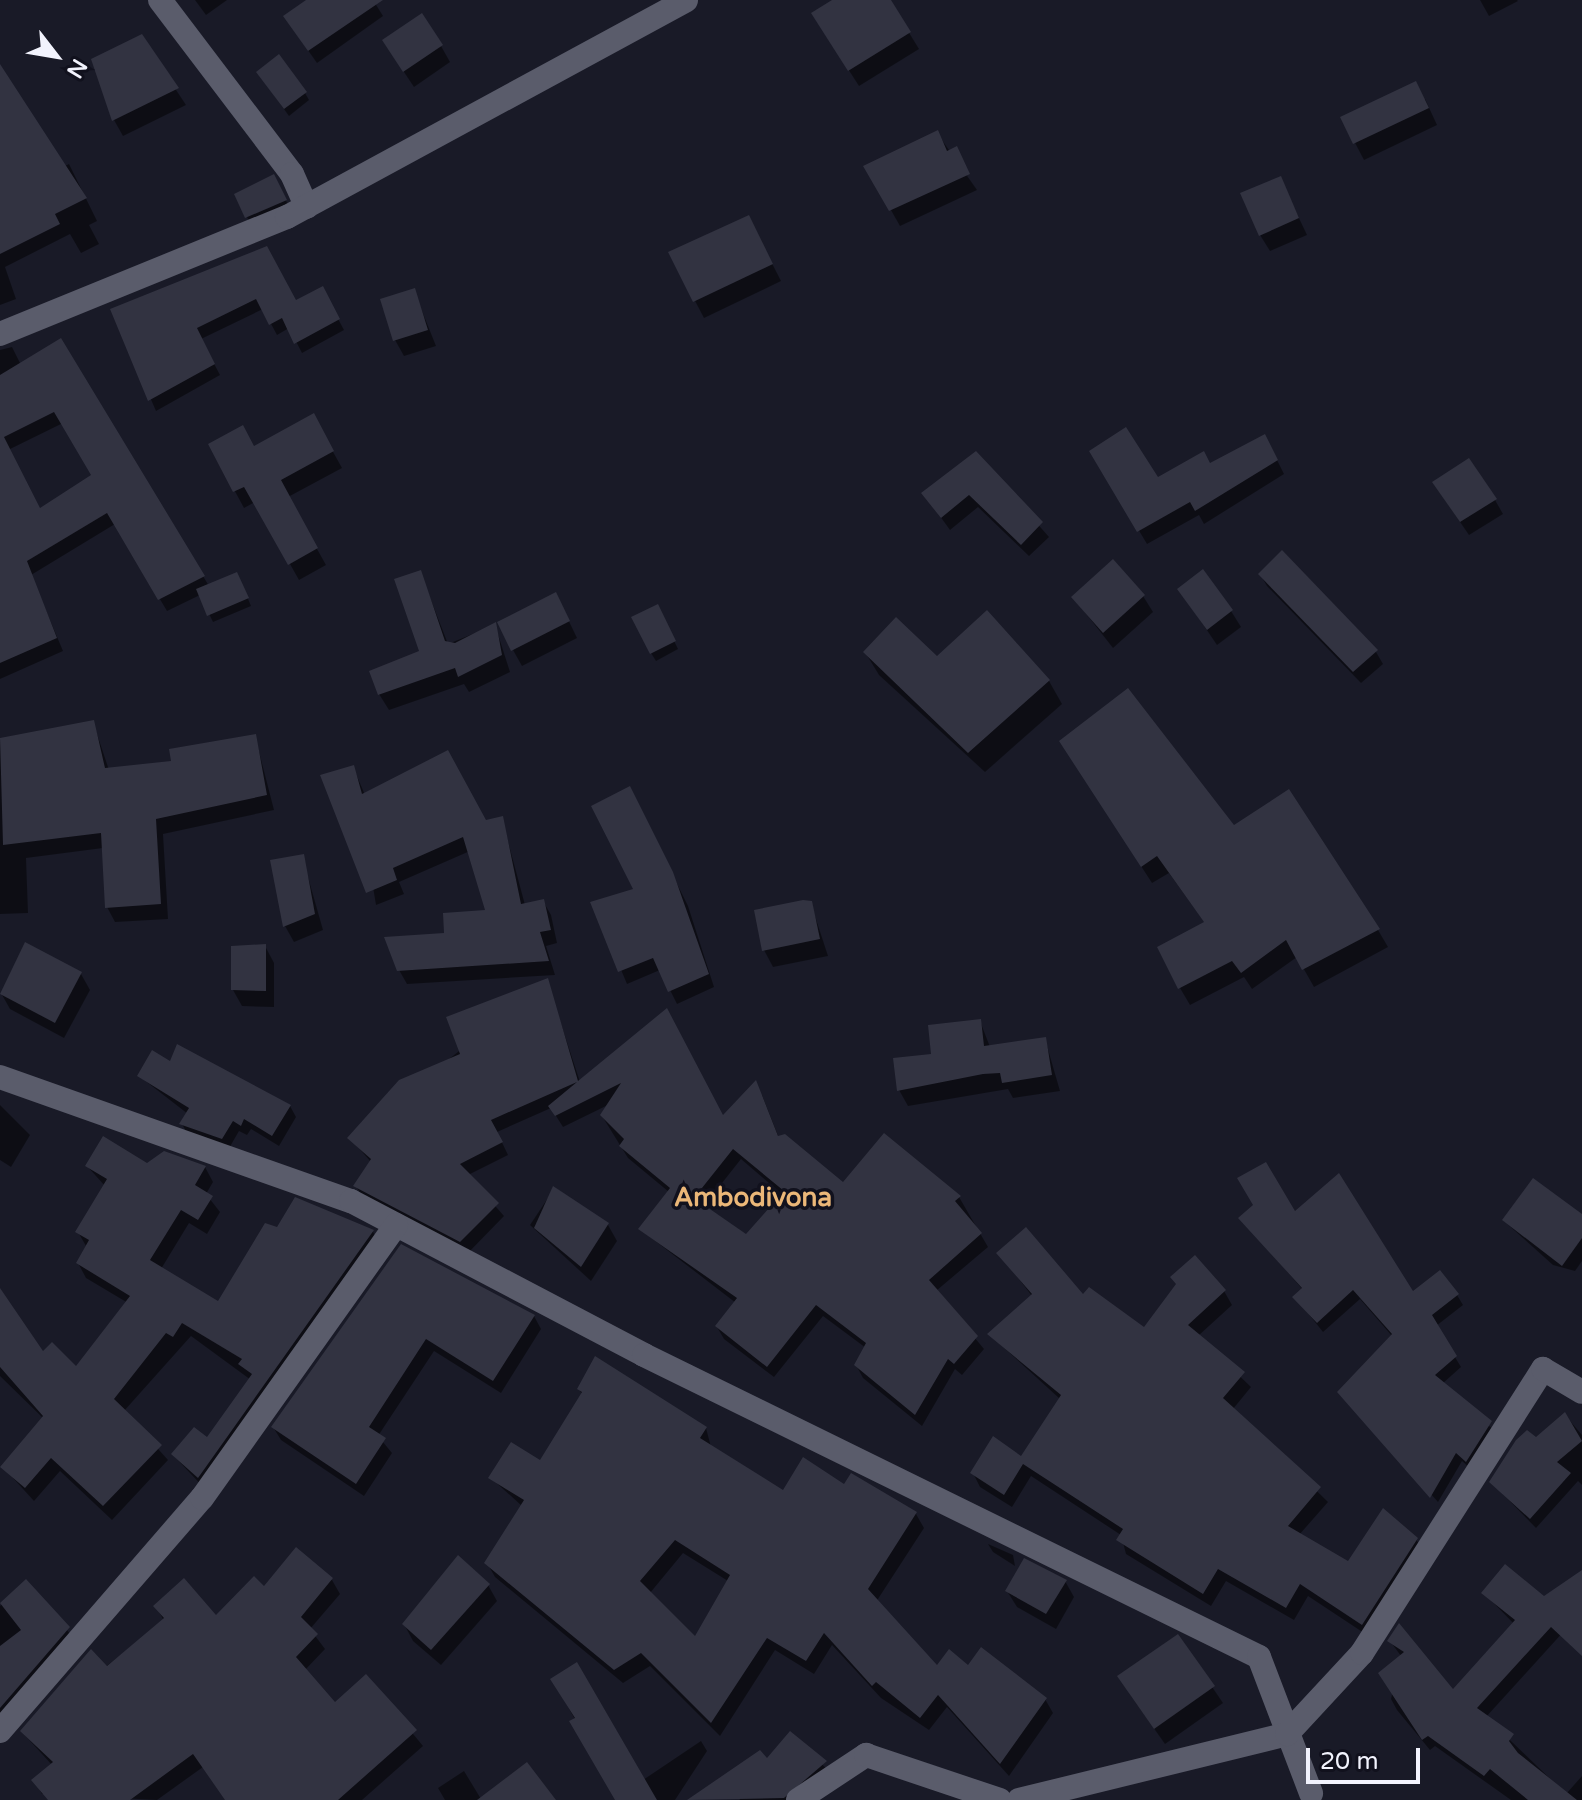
<!DOCTYPE html>
<html>
<head>
<meta charset="utf-8">
<style>
  body { margin:0 }
  #map { position:relative; width:1582px; height:1800px; overflow:hidden; background:#191a27; font-family:"Varela Round",sans-serif }
  div>[style] { position:absolute }
  [style*='--x'] { left:calc(var(--x)*1px); top:calc(var(--y)*1px); width:calc(var(--w)*1px); rotate:calc(var(--a)*1deg) }
  .shadow>* { inset:0; background:#0007 }
  .building>* { inset:0; background:#323341 }
  .minor>* { height:24px; margin:-12px; padding:0 12px; transform-origin:12px; border-radius:12px; background:#5a5c6b }
  span { translate:-50% -50%; white-space:nowrap; text-align:center; line-height:1.15; -webkit-text-stroke:7px #11111d; paint-order:stroke }
  .quarter-label { font-size:26px; color:#ebb778; font-weight:700 }
  .north { position:absolute; left:16px; top:16px; width:80px; height:80px; -webkit-text-stroke:6px #11111d; paint-order:stroke; rotate:121deg; font-size:22px; font-weight:700; line-height:32px; text-align:center; color:#f2f3fd }
  .north::after { content:''; display:block; margin:auto; width:28px; height:36px; background:#f2f3fd; clip-path:polygon(50% 0,100% 100%,50% 72%,0 100%) }
  .scale { position:absolute; left:1306px; top:1748px; width:114px; height:36px; box-sizing:border-box; border:4px solid #f2f3fd; border-top:0; padding-left:10px; font-size:24px; line-height:28px; white-space:nowrap; color:#f2f3fd; -webkit-text-stroke:6px #11111d; paint-order:stroke }
</style>
</head>
<body>
<div id="map">
  <div class="shadow">
    <i style="clip-path:polygon(195px 0,227px 0,206px 15px)"></i>
    <i style="clip-path:polygon(309px 0,373px 0,383px 16px,317px 63px,293px 29px)"></i>
    <i style="clip-path:polygon(836px 0,889px 0,919px 49px,859px 86px,823px 30px)"></i>
    <i style="clip-path:polygon(1480px 0,1517px 0,1518px 1px,1489px 16px)"></i>
    <i style="clip-path:polygon(141px 37px,186px 105px,123px 136px,114px 120px)"></i>
    <i style="clip-path:polygon(441px 46px,450px 62px,414px 87px,394px 57px)"></i>
    <i style="clip-path:polygon(263px 80px,305px 93px,309px 100px,289px 116px)"></i>
    <i style="clip-path:polygon(0 82px,59px 169px,69px 164px,97px 221px,89px 225px,99px 244px,81px 253px,70px 234px,5px 267px,16px 299px,0 305px)"></i>
    <i style="clip-path:polygon(1425px 99px,1437px 125px,1364px 160px,1342px 118px)"></i>
    <i style="clip-path:polygon(937px 133px,977px 190px,900px 226px,866px 166px)"></i>
    <i style="clip-path:polygon(273px 177px,295px 217px,256px 233px,247px 217px)"></i>
    <i style="clip-path:polygon(1280px 178px,1307px 235px,1270px 251px,1260px 235px)"></i>
    <i style="clip-path:polygon(757px 234px,781px 281px,704px 318px,670px 253px)"></i>
    <i style="clip-path:polygon(266px 248px,295px 303px,322px 289px,344px 330px,302px 353px,289px 328px,277px 335px,263px 309px,201px 339px,220px 375px,156px 411px,112px 310px)"></i>
    <i style="clip-path:polygon(414px 291px,436px 346px,404px 356px,395px 340px)"></i>
    <i style="clip-path:polygon(evenodd,61px 341px,209px 586px,241px 582px,251px 606px,213px 622px,200px 595px,167px 611px,115px 524px,31px 575px,63px 651px,0 679px,0 350px,12px 347px,21px 365px,61px 341px,63px 423px,94px 476px,39px 511px,4px 452px,63px 423px)"></i>
    <i style="clip-path:polygon(322px 432px,342px 468px,288px 497px,326px 565px,299px 580px,255px 502px,244px 508px,210px 445px,254px 448px)"></i>
    <i style="clip-path:polygon(1272px 450px,1284px 474px,1204px 524px,1199px 515px,1147px 544px,1092px 452px,1157px 479px)"></i>
    <i style="clip-path:polygon(975px 453px,1049px 537px,1029px 556px,978px 507px,950px 530px,924px 494px)"></i>
    <i style="clip-path:polygon(1443px 497px,1495px 500px,1503px 514px,1469px 535px)"></i>
    <i style="clip-path:polygon(1282px 553px,1376px 652px,1383px 664px,1361px 683px,1267px 586px,1260px 574px)"></i>
    <i style="clip-path:polygon(420px 572px,448px 644px,495px 625px,510px 672px,469px 692px,464px 684px,389px 710px,379px 694px,421px 652px)"></i>
    <i style="clip-path:polygon(1179px 589px,1231px 611px,1241px 627px,1217px 645px)"></i>
    <i style="clip-path:polygon(1143px 596px,1153px 612px,1113px 648px,1073px 597px)"></i>
    <i style="clip-path:polygon(564px 611px,577px 638px,522px 666px,513px 650px)"></i>
    <i style="clip-path:polygon(661px 614px,678px 649px,656px 661px,651px 653px)"></i>
    <i style="clip-path:polygon(865px 652px,1049px 681px,1062px 704px,985px 772px,879px 675px)"></i>
    <i style="clip-path:polygon(93px 722px,109px 770px,174px 763px,255px 736px,274px 810px,163px 834px,168px 919px,115px 922px,107px 907px,103px 848px,26px 858px,28px 913px,0 914px,0 740px)"></i>
    <i style="clip-path:polygon(1072px 759px,1234px 828px,1378px 930px,1388px 947px,1314px 987px,1297px 957px,1252px 989px,1244px 977px,1190px 1005px,1180px 988px,1206px 924px,1169px 873px,1152px 883px)"></i>
    <i style="clip-path:polygon(353px 767px,365px 795px,485px 822px,502px 819px,525px 905px,543px 901px,551px 915px,557px 943px,546px 946px,555px 975px,407px 984px,399px 970px,488px 911px,470px 851px,399px 882px,404px 894px,376px 905px)"></i>
    <i style="clip-path:polygon(636px 801px,688px 906px,714px 987px,677px 1004px,660px 970px,627px 984px,593px 903px,636px 890px)"></i>
    <i style="clip-path:polygon(302px 856px,323px 930px,294px 942px,285px 926px)"></i>
    <i style="clip-path:polygon(811px 904px,828px 956px,773px 967px,764px 950px)"></i>
    <i style="clip-path:polygon(265px 946px,274px 963px,274px 1007px,242px 1006px,233px 990px)"></i>
    <i style="clip-path:polygon(81px 974px,90px 990px,64px 1038px,10px 1009px,1px 993px)"></i>
    <i style="clip-path:polygon(evenodd,547px 981px,580px 1082px,667px 1011px,723px 1118px,762px 1095px,779px 1138px,843px 1185px,959px 1197px,988px 1247px,936px 1291px,984px 1349px,962px 1375px,955px 1369px,922px 1426px,863px 1378px,856px 1365px,866px 1348px,823px 1316px,774px 1377px,724px 1339px,717px 1327px,736px 1303px,641px 1230px,669px 1192px,628px 1158px,602px 1116px,610px 1104px,563px 1127px,551px 1108px,497px 1132px,508px 1155px,468px 1175px,504px 1216px,468px 1253px,363px 1198px,356px 1186px,371px 1162px,350px 1138px,547px 981px,741px 1159px,783px 1195px,746px 1237px,703px 1207px,741px 1159px)"></i>
    <i style="clip-path:polygon(980px 1021px,990px 1047px,1045px 1039px,1060px 1091px,1013px 1098px,1008px 1089px,908px 1106px,899px 1090px)"></i>
    <i style="clip-path:polygon(172px 1064px,290px 1106px,296px 1117px,279px 1146px,251px 1129px,247px 1135px,239px 1131px,228px 1150px,188px 1135px,182px 1124px,188px 1114px,139px 1076px)"></i>
    <i style="clip-path:polygon(0 1105px,30px 1135px,11px 1167px,0 1160px)"></i>
    <i style="clip-path:polygon(87px 1166px,205px 1167px,213px 1182px,206px 1194px,220px 1212px,207px 1234px,189px 1223px,161px 1269px,218px 1304px,278px 1229px,373px 1232px,381px 1246px,207px 1491px,173px 1455px,207px 1440px,251px 1380px,191px 1336px,124px 1411px,168px 1460px,112px 1520px,60px 1471px,34px 1501px,3px 1467px,44px 1419px,0 1376px,0 1290px,42px 1354px,76px 1369px,128px 1303px,86px 1278px,78px 1263px,86px 1246px,78px 1232px,105px 1186px)"></i>
    <i style="clip-path:polygon(554px 1189px,608px 1225px,617px 1241px,591px 1281px,530px 1225px)"></i>
    <i style="clip-path:polygon(1295px 1215px,1413px 1294px,1457px 1295px,1463px 1305px,1436px 1326px,1461px 1367px,1442px 1384px,1496px 1432px,1472px 1470px,1462px 1461px,1438px 1502px,1340px 1392px,1392px 1336px,1360px 1299px,1323px 1332px,1295px 1297px,1303px 1290px,1241px 1218px)"></i>
    <i style="clip-path:polygon(1582px 1216px,1582px 1261px,1575px 1271px,1553px 1265px,1504px 1221px)"></i>
    <i style="clip-path:polygon(401px 1247px,534px 1316px,541px 1329px,501px 1393px,434px 1351px,378px 1436px,392px 1453px,364px 1496px,281px 1440px,273px 1427px)"></i>
    <i style="clip-path:polygon(999px 1253px,1144px 1330px,1224px 1291px,1232px 1305px,1198px 1336px,1251px 1387px,1233px 1409px,1328px 1502px,1299px 1535px,1348px 1564px,1416px 1539px,1424px 1553px,1370px 1637px,1308px 1596px,1294px 1620px,1226px 1581px,1211px 1606px,1126px 1554px,1121px 1535px,1031px 1476px,1012px 1507px,980px 1487px,973px 1473px,1022px 1458px,1060px 1399px,989px 1334px,1032px 1296px)"></i>
    <i style="clip-path:polygon(evenodd,579px 1389px,706px 1428px,711px 1447px,783px 1492px,845px 1487px,852px 1476px,916px 1514px,924px 1528px,876px 1602px,937px 1668px,968px 1668px,1045px 1699px,1053px 1713px,1009px 1776px,947px 1707px,929px 1730px,881px 1698px,832px 1645px,814px 1674px,775px 1650px,720px 1736px,650px 1666px,623px 1683px,495px 1577px,487px 1563px,522px 1506px,491px 1478px,541px 1463px,583px 1396px,579px 1389px,683px 1553px,728px 1581px,695px 1639px,650px 1593px,683px 1553px)"></i>
    <i style="clip-path:polygon(1565px 1415px,1582px 1435px,1582px 1485px,1578px 1481px,1536px 1528px,1491px 1482px)"></i>
    <i style="clip-path:polygon(988px 1544px,1013px 1555px,1015px 1566px,993px 1552px)"></i>
    <i style="clip-path:polygon(1582px 1573px,1582px 1640px,1565px 1630px,1486px 1717px,1566px 1794px,1582px 1776px,1582px 1800px,1511px 1800px,1435px 1746px,1430px 1750px,1397px 1710px,1391px 1699px,1401px 1656px,1390px 1641px,1399px 1626px,1453px 1692px,1514px 1624px,1484px 1593px,1543px 1598px)"></i>
    <i style="clip-path:polygon(332px 1580px,340px 1594px,310px 1629px,325px 1649px,305px 1670px,335px 1704px,366px 1677px,423px 1746px,362px 1800px,226px 1800px,203px 1767px,157px 1800px,42px 1794px,34px 1780px,52px 1765px,22px 1732px,164px 1621px,156px 1606px,216px 1618px,264px 1588px)"></i>
    <i style="clip-path:polygon(26px 1581px,76px 1641px,0 1728px,0 1606px)"></i>
    <i style="clip-path:polygon(1065px 1581px,1074px 1597px,1056px 1629px,1017px 1607px,1007px 1591px)"></i>
    <i style="clip-path:polygon(488px 1585px,497px 1601px,441px 1665px,413px 1641px,404px 1624px)"></i>
    <i style="clip-path:polygon(1178px 1637px,1223px 1703px,1165px 1744px,1129px 1693px)"></i>
    <i style="clip-path:polygon(553px 1680px,643px 1780px,701px 1741px,707px 1751px,675px 1800px,620px 1800px)"></i>
    <i style="clip-path:polygon(790px 1733px,834px 1776px,801px 1800px,740px 1800px,725px 1776px,767px 1762px)"></i>
    <i style="clip-path:polygon(464px 1771px,481px 1799px,553px 1800px,445px 1800px,438px 1788px)"></i>
  </div>
  <div class="building">
    <i style="clip-path:polygon(306px 0,383px 0,308px 51px,283px 16px)"></i>
    <i style="clip-path:polygon(832px 0,891px 0,911px 32px,848px 71px,811px 13px)"></i>
    <i style="clip-path:polygon(422px 13px,443px 45px,403px 72px,382px 40px)"></i>
    <i style="clip-path:polygon(142px 34px,179px 88px,112px 121px,91px 59px)"></i>
    <i style="clip-path:polygon(279px 54px,307px 92px,284px 109px,256px 72px)"></i>
    <i style="clip-path:polygon(0 64px,87px 198px,55px 214px,60px 224px,0 254px)"></i>
    <i style="clip-path:polygon(1416px 81px,1429px 108px,1353px 144px,1340px 117px)"></i>
    <i style="clip-path:polygon(938px 130px,947px 151px,957px 146px,970px 174px,889px 211px,863px 166px)"></i>
    <i style="clip-path:polygon(274px 174px,287px 200px,245px 218px,234px 194px)"></i>
    <i style="clip-path:polygon(1281px 176px,1299px 218px,1259px 236px,1240px 193px)"></i>
    <i style="clip-path:polygon(749px 215px,773px 264px,693px 302px,668px 252px)"></i>
    <i style="clip-path:polygon(267px 246px,296px 300px,323px 286px,340px 319px,294px 344px,282px 318px,269px 325px,256px 299px,197px 328px,215px 364px,148px 401px,110px 309px)"></i>
    <i style="clip-path:polygon(415px 288px,428px 330px,393px 341px,380px 299px)"></i>
    <i style="clip-path:polygon(evenodd,61px 338px,205px 576px,158px 600px,107px 513px,27px 561px,57px 638px,0 663px,0 375px,61px 338px,54px 412px,91px 475px,40px 508px,4px 437px,54px 412px)"></i>
    <i style="clip-path:polygon(314px 413px,334px 451px,281px 480px,318px 548px,288px 565px,244px 487px,233px 492px,208px 444px,243px 425px,254px 446px)"></i>
    <i style="clip-path:polygon(1126px 427px,1158px 477px,1204px 451px,1210px 463px,1265px 434px,1278px 460px,1195px 511px,1190px 502px,1137px 532px,1089px 451px)"></i>
    <i style="clip-path:polygon(976px 451px,1043px 522px,1021px 545px,969px 495px,941px 518px,921px 493px)"></i>
    <i style="clip-path:polygon(1469px 458px,1497px 499px,1460px 522px,1432px 482px)"></i>
    <i style="clip-path:polygon(1282px 550px,1378px 650px,1353px 672px,1258px 574px)"></i>
    <i style="clip-path:polygon(1113px 559px,1145px 595px,1103px 633px,1071px 597px)"></i>
    <i style="clip-path:polygon(1203px 569px,1233px 610px,1207px 630px,1177px 589px)"></i>
    <i style="clip-path:polygon(421px 570px,445px 641px,455px 643px,496px 622px,502px 655px,458px 677px,455px 668px,378px 695px,369px 671px,419px 651px,394px 579px)"></i>
    <i style="clip-path:polygon(237px 572px,249px 598px,207px 616px,196px 589px)"></i>
    <i style="clip-path:polygon(556px 592px,570px 621px,511px 651px,497px 622px)"></i>
    <i style="clip-path:polygon(658px 604px,676px 641px,650px 654px,631px 617px)"></i>
    <i style="clip-path:polygon(987px 610px,1050px 680px,968px 753px,863px 652px,896px 617px,937px 656px)"></i>
    <i style="clip-path:polygon(1128px 688px,1234px 825px,1289px 789px,1380px 929px,1302px 970px,1286px 940px,1241px 973px,1232px 961px,1178px 989px,1157px 947px,1204px 922px,1157px 856px,1141px 867px,1059px 741px)"></i>
    <i style="clip-path:polygon(94px 720px,105px 768px,171px 761px,169px 749px,256px 734px,267px 795px,156px 819px,161px 904px,105px 908px,101px 833px,3px 845px,0 738px)"></i>
    <i style="clip-path:polygon(448px 750px,486px 820px,503px 816px,521px 904px,544px 899px,551px 930px,540px 932px,549px 961px,397px 971px,384px 937px,444px 933px,443px 913px,485px 910px,463px 837px,393px 868px,397px 880px,366px 893px,320px 775px,354px 765px,362px 794px)"></i>
    <i style="clip-path:polygon(630px 786px,673px 872px,709px 974px,668px 992px,653px 958px,618px 972px,590px 902px,633px 889px,591px 806px)"></i>
    <i style="clip-path:polygon(304px 854px,315px 914px,283px 927px,270px 860px)"></i>
    <i style="clip-path:polygon(803px 900px,812px 901px,820px 939px,762px 951px,754px 910px)"></i>
    <i style="clip-path:polygon(25px 942px,82px 972px,55px 1023px,0 994px)"></i>
    <i style="clip-path:polygon(266px 944px,266px 991px,231px 990px,231px 946px)"></i>
    <i style="clip-path:polygon(evenodd,548px 978px,578px 1081px,667px 1008px,723px 1115px,756px 1080px,778px 1136px,785px 1134px,843px 1182px,884px 1133px,961px 1196px,955px 1201px,982px 1233px,929px 1280px,978px 1336px,954px 1364px,948px 1359px,915px 1415px,854px 1365px,866px 1343px,816px 1305px,767px 1367px,715px 1326px,737px 1298px,638px 1229px,670px 1188px,619px 1146px,624px 1139px,600px 1115px,621px 1083px,555px 1116px,548px 1106px,577px 1082px,491px 1120px,503px 1142px,460px 1164px,499px 1203px,460px 1242px,353px 1186px,371px 1159px,347px 1138px,399px 1080px,460px 1054px,446px 1017px,548px 978px,733px 1149px,784px 1191px,746px 1234px,694px 1198px,733px 1149px)"></i>
    <i style="clip-path:polygon(981px 1019px,984px 1046px,1046px 1037px,1052px 1075px,1002px 1083px,1000px 1073px,983px 1074px,897px 1091px,893px 1058px,931px 1054px,928px 1025px)"></i>
    <i style="clip-path:polygon(177px 1044px,291px 1105px,272px 1136px,244px 1119px,241px 1126px,233px 1121px,222px 1139px,179px 1124px,189px 1108px,137px 1076px,152px 1050px,170px 1061px)"></i>
    <i style="clip-path:polygon(103px 1136px,147px 1163px,164px 1151px,206px 1166px,195px 1185px,213px 1196px,198px 1220px,181px 1210px,150px 1260px,218px 1301px,265px 1223px,277px 1227px,295px 1197px,374px 1230px,198px 1478px,171px 1454px,194px 1427px,207px 1437px,252px 1374px,238px 1364px,242px 1359px,182px 1323px,173px 1337px,166px 1333px,114px 1399px,162px 1445px,103px 1506px,51px 1458px,25px 1488px,0 1467px,43px 1416px,0 1367px,0 1288px,43px 1351px,52px 1342px,76px 1366px,130px 1296px,76px 1263px,89px 1240px,75px 1232px,107px 1179px,85px 1166px)"></i>
    <i style="clip-path:polygon(1266px 1162px,1295px 1211px,1339px 1173px,1413px 1291px,1440px 1270px,1459px 1294px,1432px 1315px,1457px 1356px,1435px 1375px,1492px 1421px,1466px 1462px,1456px 1453px,1430px 1498px,1337px 1392px,1392px 1334px,1353px 1290px,1317px 1323px,1292px 1297px,1302px 1288px,1238px 1218px,1253px 1205px,1237px 1178px)"></i>
    <i style="clip-path:polygon(1533px 1178px,1582px 1214px,1582px 1238px,1562px 1266px,1502px 1220px)"></i>
    <i style="clip-path:polygon(553px 1186px,609px 1223px,581px 1267px,534px 1228px)"></i>
    <i style="clip-path:polygon(1026px 1227px,1083px 1294px,1089px 1287px,1144px 1327px,1176px 1284px,1170px 1277px,1195px 1255px,1226px 1290px,1188px 1325px,1245px 1372px,1223px 1398px,1321px 1487px,1288px 1526px,1348px 1561px,1383px 1508px,1418px 1538px,1362px 1625px,1300px 1584px,1286px 1608px,1218px 1569px,1203px 1594px,1116px 1540px,1123px 1529px,1023px 1464px,1004px 1495px,970px 1473px,993px 1436px,1021px 1456px,1061px 1395px,987px 1334px,1032px 1294px,996px 1253px)"></i>
    <i style="clip-path:polygon(401px 1244px,535px 1315px,493px 1381px,426px 1339px,369px 1427px,386px 1438px,356px 1484px,271px 1427px)"></i>
    <i style="clip-path:polygon(evenodd,595px 1356px,707px 1427px,700px 1438px,783px 1490px,803px 1457px,844px 1484px,851px 1473px,917px 1512px,868px 1589px,937px 1665px,949px 1649px,968px 1665px,981px 1647px,1047px 1698px,1000px 1764px,938px 1695px,920px 1718px,876px 1682px,872px 1686px,824px 1633px,806px 1661px,767px 1638px,711px 1723px,641px 1653px,614px 1670px,484px 1563px,524px 1500px,488px 1478px,511px 1442px,540px 1460px,582px 1392px,577px 1389px,595px 1356px,675px 1540px,730px 1575px,695px 1636px,640px 1581px,675px 1540px)"></i>
    <i style="clip-path:polygon(1565px 1412px,1582px 1441px,1557px 1462px,1571px 1473px,1530px 1519px,1489px 1482px,1516px 1440px,1527px 1430px,1536px 1437px)"></i>
    <i style="clip-path:polygon(296px 1547px,333px 1578px,301px 1617px,318px 1634px,296px 1657px,335px 1702px,366px 1674px,417px 1730px,338px 1800px,225px 1800px,193px 1754px,130px 1800px,48px 1800px,31px 1780px,53px 1762px,20px 1731px,91px 1649px,107px 1666px,164px 1618px,153px 1606px,184px 1578px,216px 1615px,254px 1576px,264px 1586px)"></i>
    <i style="clip-path:polygon(458px 1555px,490px 1584px,431px 1650px,402px 1624px)"></i>
    <i style="clip-path:polygon(1024px 1558px,1067px 1580px,1046px 1614px,1005px 1591px)"></i>
    <i style="clip-path:polygon(1505px 1564px,1544px 1596px,1582px 1570px,1582px 1656px,1551px 1627px,1477px 1708px,1514px 1734px,1509px 1741px,1518px 1753px,1577px 1800px,1528px 1800px,1490px 1769px,1484px 1776px,1428px 1736px,1422px 1740px,1378px 1673px,1404px 1652px,1387px 1641px,1399px 1623px,1453px 1689px,1515px 1620px,1481px 1593px)"></i>
    <i style="clip-path:polygon(26px 1579px,70px 1627px,0 1708px,0 1646px,21px 1630px,0 1603px)"></i>
    <i style="clip-path:polygon(1178px 1634px,1215px 1686px,1154px 1729px,1117px 1676px)"></i>
    <i style="clip-path:polygon(577px 1662px,657px 1800px,615px 1800px,569px 1721px,575px 1718px,550px 1679px)"></i>
    <i style="clip-path:polygon(790px 1731px,827px 1761px,784px 1798px,687px 1800px,760px 1750px,767px 1758px)"></i>
    <i style="clip-path:polygon(527px 1762px,556px 1800px,477px 1800px)"></i>
  </div>
  <div class="minor">
    <i style="--x:160;--y:0;--w:218;--a:52.8"></i>
    <i style="--x:292;--y:174;--w:36;--a:66"></i>
    <i style="--x:0;--y:334;--w:310;--a:-22.2"></i>
    <i style="--x:287;--y:217;--w:454;--a:-28.5"></i>
    <i style="--x:0;--y:1077;--w:372;--a:19.5"></i>
    <i style="--x:351;--y:1201;--w:331;--a:27.7"></i>
    <i style="--x:644;--y:1355;--w:685;--a:26.15"></i>
    <i style="--x:1259;--y:1657;--w:146;--a:69.1"></i>
    <i style="--x:0;--y:1731;--w:308;--a:-49.1"></i>
    <i style="--x:202;--y:1498;--w:335;--a:-54.6"></i>
    <i style="--x:798;--y:1800;--w:82;--a:-33.5"></i>
    <i style="--x:866;--y:1755;--w:141;--a:18.6"></i>
    <i style="--x:1019;--y:1800;--w:276;--a:-13.8"></i>
    <i style="--x:1287;--y:1734;--w:110;--a:-47.2"></i>
    <i style="--x:1362;--y:1653;--w:337;--a:-57.5"></i>
    <i style="--x:1543;--y:1369;--w:45;--a:30.5"></i>
  </div>
  <div class="quarter-label">
    <span style="left:753px;top:1198px">Ambodivona</span>
  </div>
  <div class="north">N</div>
  <div class="scale">20 m</div>
</div>
</body>
</html>
